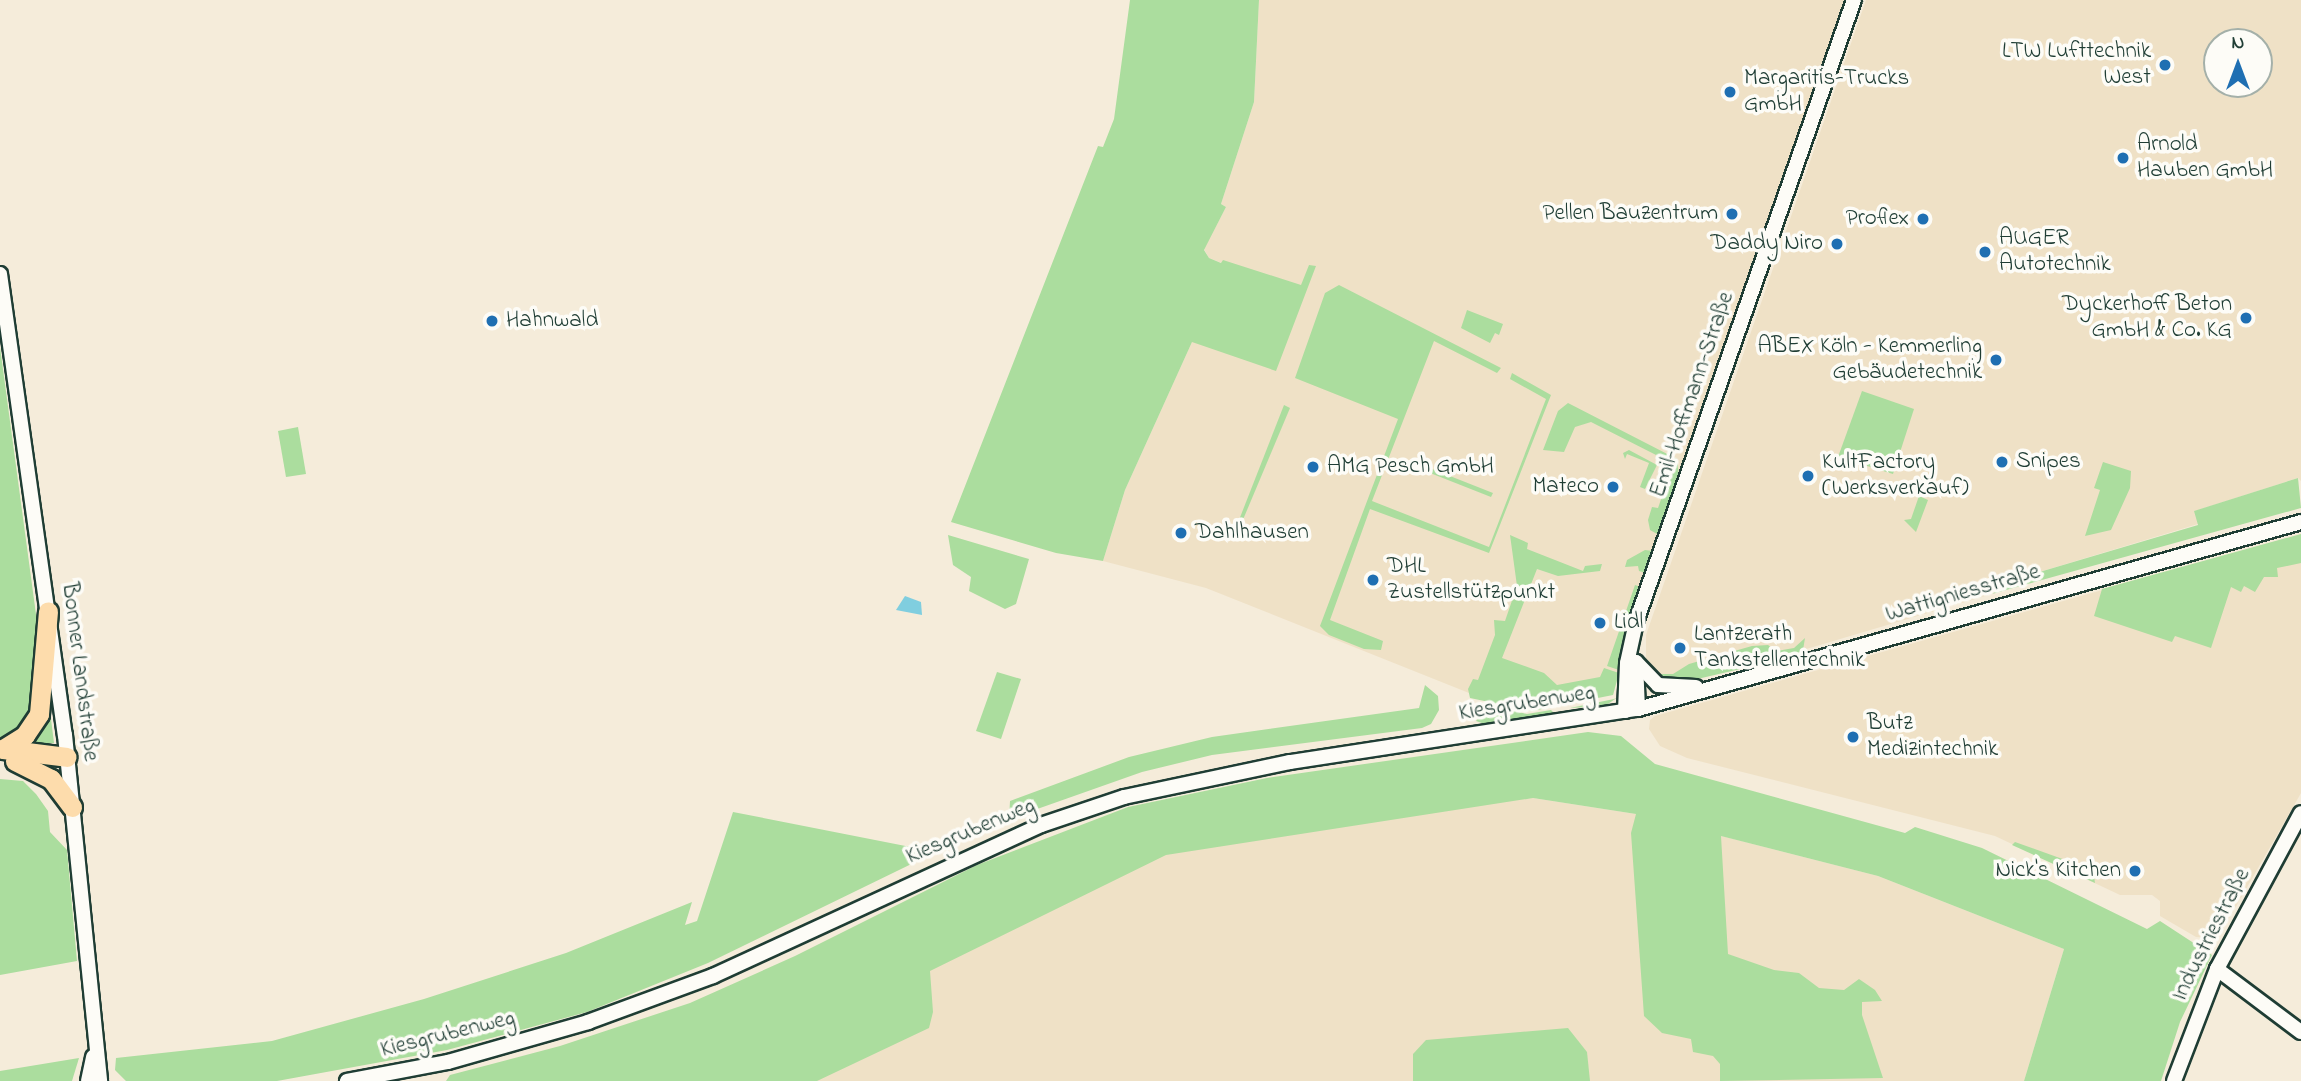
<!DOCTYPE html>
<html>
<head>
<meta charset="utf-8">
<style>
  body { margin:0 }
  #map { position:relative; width:2301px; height:1081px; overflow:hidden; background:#f5ecda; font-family:"Indie Flower",sans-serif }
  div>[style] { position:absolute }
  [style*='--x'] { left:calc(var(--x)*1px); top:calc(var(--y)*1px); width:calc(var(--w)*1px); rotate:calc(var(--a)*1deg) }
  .built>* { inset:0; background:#efe1c6 }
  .green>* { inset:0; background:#abdd9e }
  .water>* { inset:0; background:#80cedf }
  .roads { filter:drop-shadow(2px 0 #1f3d34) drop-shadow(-2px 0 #1f3d34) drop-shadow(0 2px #1f3d34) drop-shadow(0 -2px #1f3d34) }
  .secondary>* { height:14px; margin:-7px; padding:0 7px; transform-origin:7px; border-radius:7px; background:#fdfcf7 }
  .highway>* { height:19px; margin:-9.5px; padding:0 9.5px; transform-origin:9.5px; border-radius:9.5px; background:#fddcac }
  .dots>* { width:19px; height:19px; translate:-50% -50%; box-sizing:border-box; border:4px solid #fdfcf7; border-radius:50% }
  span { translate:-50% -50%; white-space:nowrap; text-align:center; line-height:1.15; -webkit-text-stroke:7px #fdfcf7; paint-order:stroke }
  .poi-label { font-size:23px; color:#1f3d34 }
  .right { translate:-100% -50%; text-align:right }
  .left { translate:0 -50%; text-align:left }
  .street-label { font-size:23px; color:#1f3d34 }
  .north { position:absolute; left:2203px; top:28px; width:70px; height:70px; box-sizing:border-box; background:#fdfcf7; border:2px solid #a4b0a9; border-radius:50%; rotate:0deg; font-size:19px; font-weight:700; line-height:28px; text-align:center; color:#1f3d34 }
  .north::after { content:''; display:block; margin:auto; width:24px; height:32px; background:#1f6fb2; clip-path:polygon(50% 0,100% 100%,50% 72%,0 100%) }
</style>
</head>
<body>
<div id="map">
  <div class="built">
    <i style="clip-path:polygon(1259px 0,1845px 0,1641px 587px,1613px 695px,1469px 693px,1206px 588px,1103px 561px,1125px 490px,1192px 342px,1303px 294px,1209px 258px,1204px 249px,1226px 207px,1221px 204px,1254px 102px)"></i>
    <i style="clip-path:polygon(evenodd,1866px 0,2301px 0,2301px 481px,2298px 478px,2195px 511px,2198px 524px,2016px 579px,1992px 594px,1803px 650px,1664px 679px,1646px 660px,1646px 635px,1866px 0,2217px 42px,2259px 42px,2259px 84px,2217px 84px,2217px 42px)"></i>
    <i style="clip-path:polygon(2301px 534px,2301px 793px,2222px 931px,2212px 938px,2196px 937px,2160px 916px,2160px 901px,2152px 895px,2120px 895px,1995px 836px,1687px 758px,1660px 746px,1649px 729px,1650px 720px,1655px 716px)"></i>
    <i style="clip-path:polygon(1533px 798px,1636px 814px,1878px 876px,2064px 949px,2024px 1081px,687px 1081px,1167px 830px)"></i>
  </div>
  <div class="green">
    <i style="clip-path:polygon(1130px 0,1259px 0,1254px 102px,1221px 204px,1226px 207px,1204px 250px,1209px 258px,1221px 263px,1223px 260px,1301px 285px,1309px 265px,1316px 266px,1276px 371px,1192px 342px,1125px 490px,1103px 561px,1056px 553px,951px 522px,1098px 146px,1103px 147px,1114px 119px)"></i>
    <i style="clip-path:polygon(1339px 285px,1501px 368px,1497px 373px,1434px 341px,1372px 501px,1489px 547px,1546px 399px,1510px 379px,1512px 373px,1551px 395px,1489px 553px,1370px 509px,1330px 620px,1383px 641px,1381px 650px,1364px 649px,1329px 635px,1320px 626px,1398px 419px,1295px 378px,1325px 293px)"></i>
    <i style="clip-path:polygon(1467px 310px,1503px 324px,1499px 335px,1495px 333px,1490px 343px,1461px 328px)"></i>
    <i style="clip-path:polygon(0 347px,42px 659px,29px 721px,0 738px)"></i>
    <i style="clip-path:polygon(1862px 391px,1914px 409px,1893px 474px,1838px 457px)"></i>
    <i style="clip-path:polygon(1568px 403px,1677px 459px,1679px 476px,1659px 535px,1650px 530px,1648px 520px,1652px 507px,1658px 508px,1674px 462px,1665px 467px,1662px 458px,1591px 422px,1575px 427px,1564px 452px,1543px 450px,1558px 411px)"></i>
    <i style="clip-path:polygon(1284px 405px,1290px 408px,1242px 522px,1239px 520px)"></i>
    <i style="clip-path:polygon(298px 427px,306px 474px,286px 477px,278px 431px)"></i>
    <i style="clip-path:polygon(1629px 450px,1657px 465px,1645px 489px,1640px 487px,1649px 463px,1627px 454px,1625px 459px,1623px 453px)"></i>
    <i style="clip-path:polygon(2103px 462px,2131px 471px,2130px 488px,2111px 530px,2085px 536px,2100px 490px,2094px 488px)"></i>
    <i style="clip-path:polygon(1422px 465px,1493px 493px,1491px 497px,1420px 469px)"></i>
    <i style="clip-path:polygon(2298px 478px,2301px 508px,1992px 594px,2016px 579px,2198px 525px,2194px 511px)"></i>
    <i style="clip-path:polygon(1919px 496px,1928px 500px,1916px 532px,1904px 520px,1911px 519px)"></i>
    <i style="clip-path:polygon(2301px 534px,2301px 563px,2277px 568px,2278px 577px,2264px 577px,2255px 592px,2244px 586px,2241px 592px,2231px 587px,2211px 648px,2175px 636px,2172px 642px,2094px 616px,2102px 589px)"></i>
    <i style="clip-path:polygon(948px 535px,1029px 559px,1016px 604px,1005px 609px,969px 591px,971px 577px,953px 565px)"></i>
    <i style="clip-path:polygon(1510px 535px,1528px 543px,1527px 549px,1583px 571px,1585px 566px,1602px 564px,1600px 571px,1558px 576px,1537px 569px,1502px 658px,1544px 673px,1557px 685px,1600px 677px,1604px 668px,1619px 673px,1613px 695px,1532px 711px,1470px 698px,1468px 689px,1473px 679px,1478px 680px,1495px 635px,1494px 620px,1505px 621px,1517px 586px)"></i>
    <i style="clip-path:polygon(1645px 550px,1653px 551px,1646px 573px,1639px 571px,1638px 566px,1625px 567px,1627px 560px)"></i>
    <i style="clip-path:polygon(1635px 585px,1641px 587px,1624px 637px,1619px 670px,1607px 666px)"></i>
    <i style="clip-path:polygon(1805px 638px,1803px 650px,1793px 656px,1762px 664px,1680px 683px,1660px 679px,1658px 674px,1673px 674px,1689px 664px,1752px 646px,1768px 645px,1776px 651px,1794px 648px)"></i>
    <i style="clip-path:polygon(997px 672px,1021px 679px,1001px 739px,976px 731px)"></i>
    <i style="clip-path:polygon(1425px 685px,1438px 696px,1439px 710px,1431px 724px,1422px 728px,1212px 755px,1142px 772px,1009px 819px,1010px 801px,1129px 757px,1212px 737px,1419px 708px)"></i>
    <i style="clip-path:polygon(1618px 697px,1605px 706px,1570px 708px,1614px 699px)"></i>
    <i style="clip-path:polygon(1497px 707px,1527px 714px,1551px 710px,1554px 713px,1488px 725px,1476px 721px,1485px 709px)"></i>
    <i style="clip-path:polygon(50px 711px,54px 743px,29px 744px,48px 712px)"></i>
    <i style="clip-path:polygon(1588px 732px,1621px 736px,1655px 764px,1905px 833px,1915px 827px,1982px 848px,2147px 929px,2160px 921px,2212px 955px,2180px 1022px,2161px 1081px,2024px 1081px,2064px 949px,1878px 876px,1721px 836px,1728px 954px,1774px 970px,1799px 973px,1819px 988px,1844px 990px,1859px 979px,1875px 990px,1882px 1001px,1862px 1002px,1862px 1015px,1883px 1078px,1720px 1081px,1720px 1064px,1713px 1056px,1693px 1052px,1691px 1039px,1662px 1033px,1644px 1016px,1631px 833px,1636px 814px,1533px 798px,1166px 855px,930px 971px,933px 1012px,929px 1028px,817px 1081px,446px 1081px,450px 1075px,560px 1046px,690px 1003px,795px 956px,977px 865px,1128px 807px,1267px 778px)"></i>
    <i style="clip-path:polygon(0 779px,23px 781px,36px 794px,48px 811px,50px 832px,67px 850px,77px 961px,0 975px)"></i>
    <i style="clip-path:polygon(733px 812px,936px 852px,708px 963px,587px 1012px,447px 1050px,277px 1081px,126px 1081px,115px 1070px,116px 1058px,272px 1041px,424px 999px,566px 953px,692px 902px,685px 925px,697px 921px)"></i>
    <i style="clip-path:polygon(2015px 842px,2093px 870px,2095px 883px,2012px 845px)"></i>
    <i style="clip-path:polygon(1568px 1028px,1587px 1052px,1590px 1081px,1413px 1081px,1413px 1054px,1426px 1040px)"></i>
    <i style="clip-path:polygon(79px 1058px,72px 1081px,0 1081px,0 1071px)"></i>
  </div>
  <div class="water">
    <i style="clip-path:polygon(905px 596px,921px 602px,922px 615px,896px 610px)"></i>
  </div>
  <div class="roads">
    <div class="secondary">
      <i style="--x:0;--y:274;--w:466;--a:82"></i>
      <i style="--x:65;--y:735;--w:348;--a:84.2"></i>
      <i style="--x:1636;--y:662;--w:32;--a:46"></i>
      <i style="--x:1658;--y:685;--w:38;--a:3"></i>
      <i style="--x:1636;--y:662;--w:47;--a:87.6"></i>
      <i style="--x:1625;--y:711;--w:48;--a:-87.6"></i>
      <i style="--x:1627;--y:663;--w:42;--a:-77.6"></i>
      <i style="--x:1636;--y:622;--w:659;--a:-70.69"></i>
      <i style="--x:2217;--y:969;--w:105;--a:36.9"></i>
      <i style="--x:88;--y:1081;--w:25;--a:-78"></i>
      <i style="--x:347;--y:1081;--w:103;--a:-10.7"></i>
      <i style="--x:448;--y:1062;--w:146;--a:-15.9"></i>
      <i style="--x:588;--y:1022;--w:133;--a:-20.2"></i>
      <i style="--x:713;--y:976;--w:361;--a:-24.7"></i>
      <i style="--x:1041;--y:825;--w:88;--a:-18.6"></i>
      <i style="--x:1124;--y:797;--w:170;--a:-11.9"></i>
      <i style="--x:1290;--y:762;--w:352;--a:-8.7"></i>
      <i style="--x:1638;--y:709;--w:689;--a:-15.75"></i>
      <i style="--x:2174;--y:1081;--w:120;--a:-69"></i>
      <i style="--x:2217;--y:969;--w:177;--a:-61.7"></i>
    </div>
    <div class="highway">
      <i style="--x:3;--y:749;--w:26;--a:-32"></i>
      <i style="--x:25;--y:735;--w:25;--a:-56"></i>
      <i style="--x:39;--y:714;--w:103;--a:-85"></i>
      <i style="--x:3;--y:749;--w:64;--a:7.1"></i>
      <i style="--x:15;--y:761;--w:40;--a:26.6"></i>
      <i style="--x:51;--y:779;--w:35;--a:53"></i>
    </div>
  </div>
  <div class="dots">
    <i style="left:2165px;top:65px;background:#1f6fb2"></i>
    <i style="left:1730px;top:92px;background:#1f6fb2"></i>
    <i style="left:2123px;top:158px;background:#1f6fb2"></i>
    <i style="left:1732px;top:214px;background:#1f6fb2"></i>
    <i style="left:1923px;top:219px;background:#1f6fb2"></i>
    <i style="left:1837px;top:244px;background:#1f6fb2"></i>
    <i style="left:1985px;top:252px;background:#1f6fb2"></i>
    <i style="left:2246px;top:318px;background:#1f6fb2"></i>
    <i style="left:492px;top:321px;background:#1f6fb2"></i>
    <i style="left:1996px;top:360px;background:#1f6fb2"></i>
    <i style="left:2002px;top:462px;background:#1f6fb2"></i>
    <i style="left:1313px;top:467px;background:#1f6fb2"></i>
    <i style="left:1808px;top:476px;background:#1f6fb2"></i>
    <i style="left:1613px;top:487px;background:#1f6fb2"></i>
    <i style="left:1181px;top:533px;background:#1f6fb2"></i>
    <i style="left:1373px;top:580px;background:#1f6fb2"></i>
    <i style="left:1600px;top:623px;background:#1f6fb2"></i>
    <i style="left:1680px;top:648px;background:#1f6fb2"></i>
    <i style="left:1853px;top:737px;background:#1f6fb2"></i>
    <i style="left:2135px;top:871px;background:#1f6fb2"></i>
  </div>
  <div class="poi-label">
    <span class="right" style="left:2151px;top:65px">LTW Lufttechnik<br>West</span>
    <span class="left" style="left:1744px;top:92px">Margaritis-Trucks<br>GmbH</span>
    <span class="left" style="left:2137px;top:158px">Arnold<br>Hauben GmbH</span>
    <span class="right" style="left:1718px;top:214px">Pellen Bauzentrum</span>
    <span class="right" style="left:1909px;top:219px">Proflex</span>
    <span class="left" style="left:1999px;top:252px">AUGER<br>Autotechnik</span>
    <span class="right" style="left:1823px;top:244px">Daddy Niro</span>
    <span class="right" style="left:2232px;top:318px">Dyckerhoff Beton<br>GmbH &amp; Co. KG</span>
    <span class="left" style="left:506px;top:321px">Hahnwald</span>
    <span class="right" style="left:1982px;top:360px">ABEX Köln - Kemmerling<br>Gebäudetechnik</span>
    <span class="left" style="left:2016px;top:462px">Snipes</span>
    <span class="left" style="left:1822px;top:476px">KultFactory<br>(Werksverkauf)</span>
    <span class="left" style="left:1327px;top:467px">AMG Pesch GmbH</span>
    <span class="right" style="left:1599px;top:487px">Mateco</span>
    <span class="left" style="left:1195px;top:533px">Dahlhausen</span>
    <span class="left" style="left:1387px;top:580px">DHL<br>Zustellstützpunkt</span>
    <span class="left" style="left:1614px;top:623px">Lidl</span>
    <span class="left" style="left:1694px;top:648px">Lantzerath<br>Tankstellentechnik</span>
    <span class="left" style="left:1867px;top:737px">Butz<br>Medizintechnik</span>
    <span class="right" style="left:2121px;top:871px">Nick's Kitchen</span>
  </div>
  <div class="street-label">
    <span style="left:1693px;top:395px;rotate:-71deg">Emil-Hoffmann-Straße</span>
    <span style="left:1963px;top:594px;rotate:-16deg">Wattigniesstraße</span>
    <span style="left:79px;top:672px;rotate:83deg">Bonner Landstraße</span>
    <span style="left:1527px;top:704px;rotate:-9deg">Kiesgrubenweg</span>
    <span style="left:971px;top:832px;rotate:-23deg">Kiesgrubenweg</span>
    <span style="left:2212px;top:935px;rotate:-63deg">Industriestraße</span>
    <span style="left:448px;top:1035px;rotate:-14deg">Kiesgrubenweg</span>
  </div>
  <div class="north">N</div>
</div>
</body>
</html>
